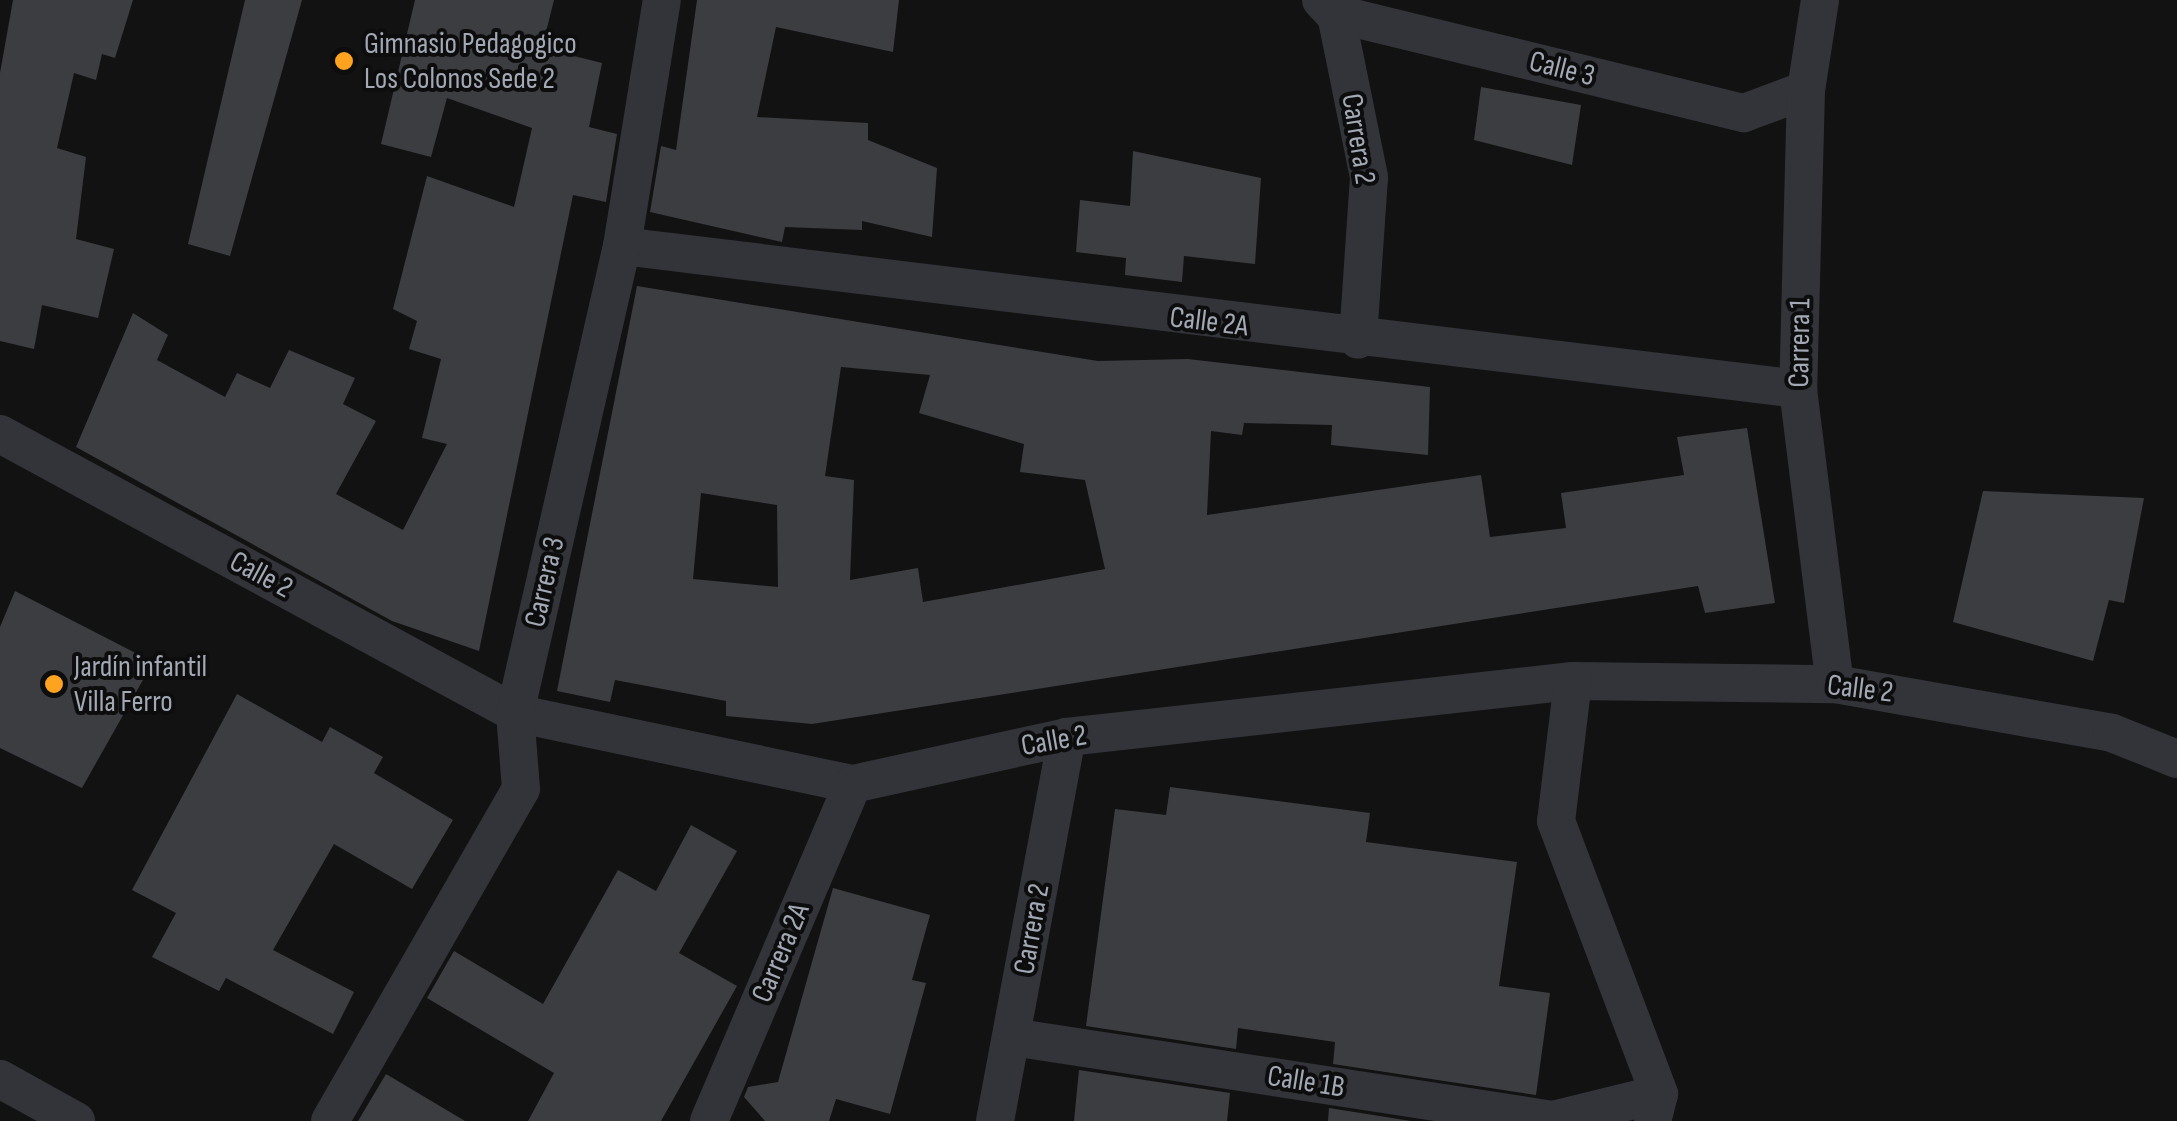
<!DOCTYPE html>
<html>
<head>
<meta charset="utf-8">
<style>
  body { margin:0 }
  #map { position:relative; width:2177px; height:1121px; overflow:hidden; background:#121213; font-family:"Sofia Sans Condensed",sans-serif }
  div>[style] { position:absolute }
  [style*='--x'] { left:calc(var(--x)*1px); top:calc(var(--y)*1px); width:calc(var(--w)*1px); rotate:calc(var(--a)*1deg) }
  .building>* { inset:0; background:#3c3d41 }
  .minor>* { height:38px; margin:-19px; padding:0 19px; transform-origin:19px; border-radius:19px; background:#323439 }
  .dots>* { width:28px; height:28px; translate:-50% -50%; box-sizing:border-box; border:5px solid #0d0d0e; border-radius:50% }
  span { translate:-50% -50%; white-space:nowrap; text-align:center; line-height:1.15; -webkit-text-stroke:8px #0d0d0e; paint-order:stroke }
  .poi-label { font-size:30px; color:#a2a9b5 }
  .left { translate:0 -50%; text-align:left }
  .street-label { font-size:30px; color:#a2a9b5 }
</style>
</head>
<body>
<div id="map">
  <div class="building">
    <i style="clip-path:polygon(13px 0,133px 0,115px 58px,102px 54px,96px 80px,74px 73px,57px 148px,86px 157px,76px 239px,114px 249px,98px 318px,42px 305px,34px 349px,0 341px,0 73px)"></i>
    <i style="clip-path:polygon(245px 0,302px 0,230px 256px,188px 244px)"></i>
    <i style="clip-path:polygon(415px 0,554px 0,542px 48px,602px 63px,589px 127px,617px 134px,606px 202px,573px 195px,479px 651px,392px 621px,76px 447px,133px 313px,168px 335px,157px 360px,225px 397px,237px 373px,270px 388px,289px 350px,355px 378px,343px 404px,376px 421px,336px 494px,403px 530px,447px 444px,422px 438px,441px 359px,409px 349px,417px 321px,393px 309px,427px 176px,514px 207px,532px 128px,447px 98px,431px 157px,381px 144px)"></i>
    <i style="clip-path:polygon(697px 0,899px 0,893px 52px,776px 27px,757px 117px,868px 123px,868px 140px,937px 168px,932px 237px,862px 221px,862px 230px,785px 227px,782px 242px,650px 212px,661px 146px,676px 150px)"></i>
    <i style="clip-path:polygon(1481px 87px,1581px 105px,1572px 165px,1474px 140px)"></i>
    <i style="clip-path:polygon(1133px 151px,1261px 178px,1255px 264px,1184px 256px,1182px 282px,1125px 275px,1126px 258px,1076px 252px,1080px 200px,1130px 206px)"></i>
    <i style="clip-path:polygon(evenodd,637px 286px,1098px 361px,1188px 359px,1430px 387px,1428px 455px,1331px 445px,1332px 425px,1244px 423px,1242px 435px,1211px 431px,1207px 515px,1481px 475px,1490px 537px,1566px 528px,1561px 493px,1684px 475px,1677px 437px,1747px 428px,1775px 603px,1705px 613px,1698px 586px,812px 724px,726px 716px,726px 701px,615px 680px,610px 702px,557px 691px,637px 286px,841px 367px,930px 375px,919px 413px,1024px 444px,1020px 472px,1085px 480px,1105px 569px,923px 602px,918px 568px,850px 580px,854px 480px,825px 476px,841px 367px,637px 286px,701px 493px,777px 505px,778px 587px,693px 579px,701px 493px)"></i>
    <i style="clip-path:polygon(1983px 491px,2144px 498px,2124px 603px,2109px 600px,2093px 661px,1953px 622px)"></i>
    <i style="clip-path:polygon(15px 591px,153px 662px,82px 788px,0 748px,0 627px)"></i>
    <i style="clip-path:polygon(237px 694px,322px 742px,330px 727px,383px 757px,374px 773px,453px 820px,412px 889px,334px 844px,273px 950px,354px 992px,333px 1034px,226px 978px,219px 991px,152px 957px,176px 913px,132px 890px)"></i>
    <i style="clip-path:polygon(1170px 787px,1370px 813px,1366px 842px,1517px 862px,1499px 986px,1550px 993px,1536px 1095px,1333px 1064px,1335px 1042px,1238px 1028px,1236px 1049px,1086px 1026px,1115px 809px,1166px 815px)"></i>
    <i style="clip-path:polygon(691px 825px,737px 851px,679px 953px,737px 986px,661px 1121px,528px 1121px,554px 1073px,427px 998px,454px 951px,543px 1004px,618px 870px,656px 891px)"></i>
    <i style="clip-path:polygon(833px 888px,930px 915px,912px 980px,926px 983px,890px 1114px,836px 1099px,829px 1121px,765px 1121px,744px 1097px,748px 1087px,778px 1082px)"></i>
    <i style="clip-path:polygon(1079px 1070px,1230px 1093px,1227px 1121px,1074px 1121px)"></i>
    <i style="clip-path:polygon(386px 1074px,465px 1121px,358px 1121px)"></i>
    <i style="clip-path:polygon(1329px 1108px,1411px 1121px,1328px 1121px)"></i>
  </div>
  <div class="minor">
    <i style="--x:1321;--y:0;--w:18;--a:47"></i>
    <i style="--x:1333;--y:13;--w:423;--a:13.7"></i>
    <i style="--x:1744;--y:113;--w:66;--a:-20.4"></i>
    <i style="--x:1333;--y:0;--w:181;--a:78.5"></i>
    <i style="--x:1369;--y:177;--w:163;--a:93.9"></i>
    <i style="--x:1820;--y:0;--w:91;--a:98.8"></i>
    <i style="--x:1806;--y:90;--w:299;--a:91.5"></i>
    <i style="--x:1798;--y:389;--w:297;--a:82.9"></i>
    <i style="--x:622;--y:246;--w:1185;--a:6.93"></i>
    <i style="--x:0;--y:434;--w:586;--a:28.45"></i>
    <i style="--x:515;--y:713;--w:345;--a:11.9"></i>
    <i style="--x:853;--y:784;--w:219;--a:-12.4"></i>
    <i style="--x:1067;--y:737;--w:509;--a:-6.32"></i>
    <i style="--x:1573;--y:681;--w:262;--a:0.7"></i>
    <i style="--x:1835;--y:684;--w:281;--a:10"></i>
    <i style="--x:2112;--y:733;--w:70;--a:21.8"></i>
    <i style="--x:1573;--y:681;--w:141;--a:96.9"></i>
    <i style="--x:1556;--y:821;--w:292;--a:69.3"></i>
    <i style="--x:1659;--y:1094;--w:25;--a:104"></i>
    <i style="--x:1012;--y:1037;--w:547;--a:8.72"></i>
    <i style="--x:1553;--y:1120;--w:109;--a:-13.8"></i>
    <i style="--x:0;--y:1079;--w:87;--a:28.9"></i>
    <i style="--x:330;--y:1121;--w:383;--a:-60.1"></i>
    <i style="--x:521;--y:789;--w:76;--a:-94.5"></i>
    <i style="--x:515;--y:713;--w:479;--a:-77.1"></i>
    <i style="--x:622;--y:246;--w:249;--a:-80.8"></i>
    <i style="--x:709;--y:1121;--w:366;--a:-66.9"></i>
    <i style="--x:995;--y:1121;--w:391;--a:-79.4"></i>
  </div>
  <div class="dots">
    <i style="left:344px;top:61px;background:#fda320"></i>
    <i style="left:54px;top:684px;background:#fda320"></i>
  </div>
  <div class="poi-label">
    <span class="left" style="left:364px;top:61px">Gimnasio Pedagogico<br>Los Colonos Sede 2</span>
    <span class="left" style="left:74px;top:684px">Jardín infantil<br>Villa Ferro</span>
  </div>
  <div class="street-label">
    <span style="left:1562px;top:69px;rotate:14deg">Calle 3</span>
    <span style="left:1358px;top:139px;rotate:81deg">Carrera 2</span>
    <span style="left:1209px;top:322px;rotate:7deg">Calle 2A</span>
    <span style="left:1800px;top:343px;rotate:-89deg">Carrera 1</span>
    <span style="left:261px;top:575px;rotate:28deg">Calle 2</span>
    <span style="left:545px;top:582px;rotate:-77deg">Carrera 3</span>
    <span style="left:1860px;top:689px;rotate:7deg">Calle 2</span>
    <span style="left:1054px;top:741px;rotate:-10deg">Calle 2</span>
    <span style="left:1032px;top:929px;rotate:-80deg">Carrera 2</span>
    <span style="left:781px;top:953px;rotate:-67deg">Carrera 2A</span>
    <span style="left:1306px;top:1082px;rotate:9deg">Calle 1B</span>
  </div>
</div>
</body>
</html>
